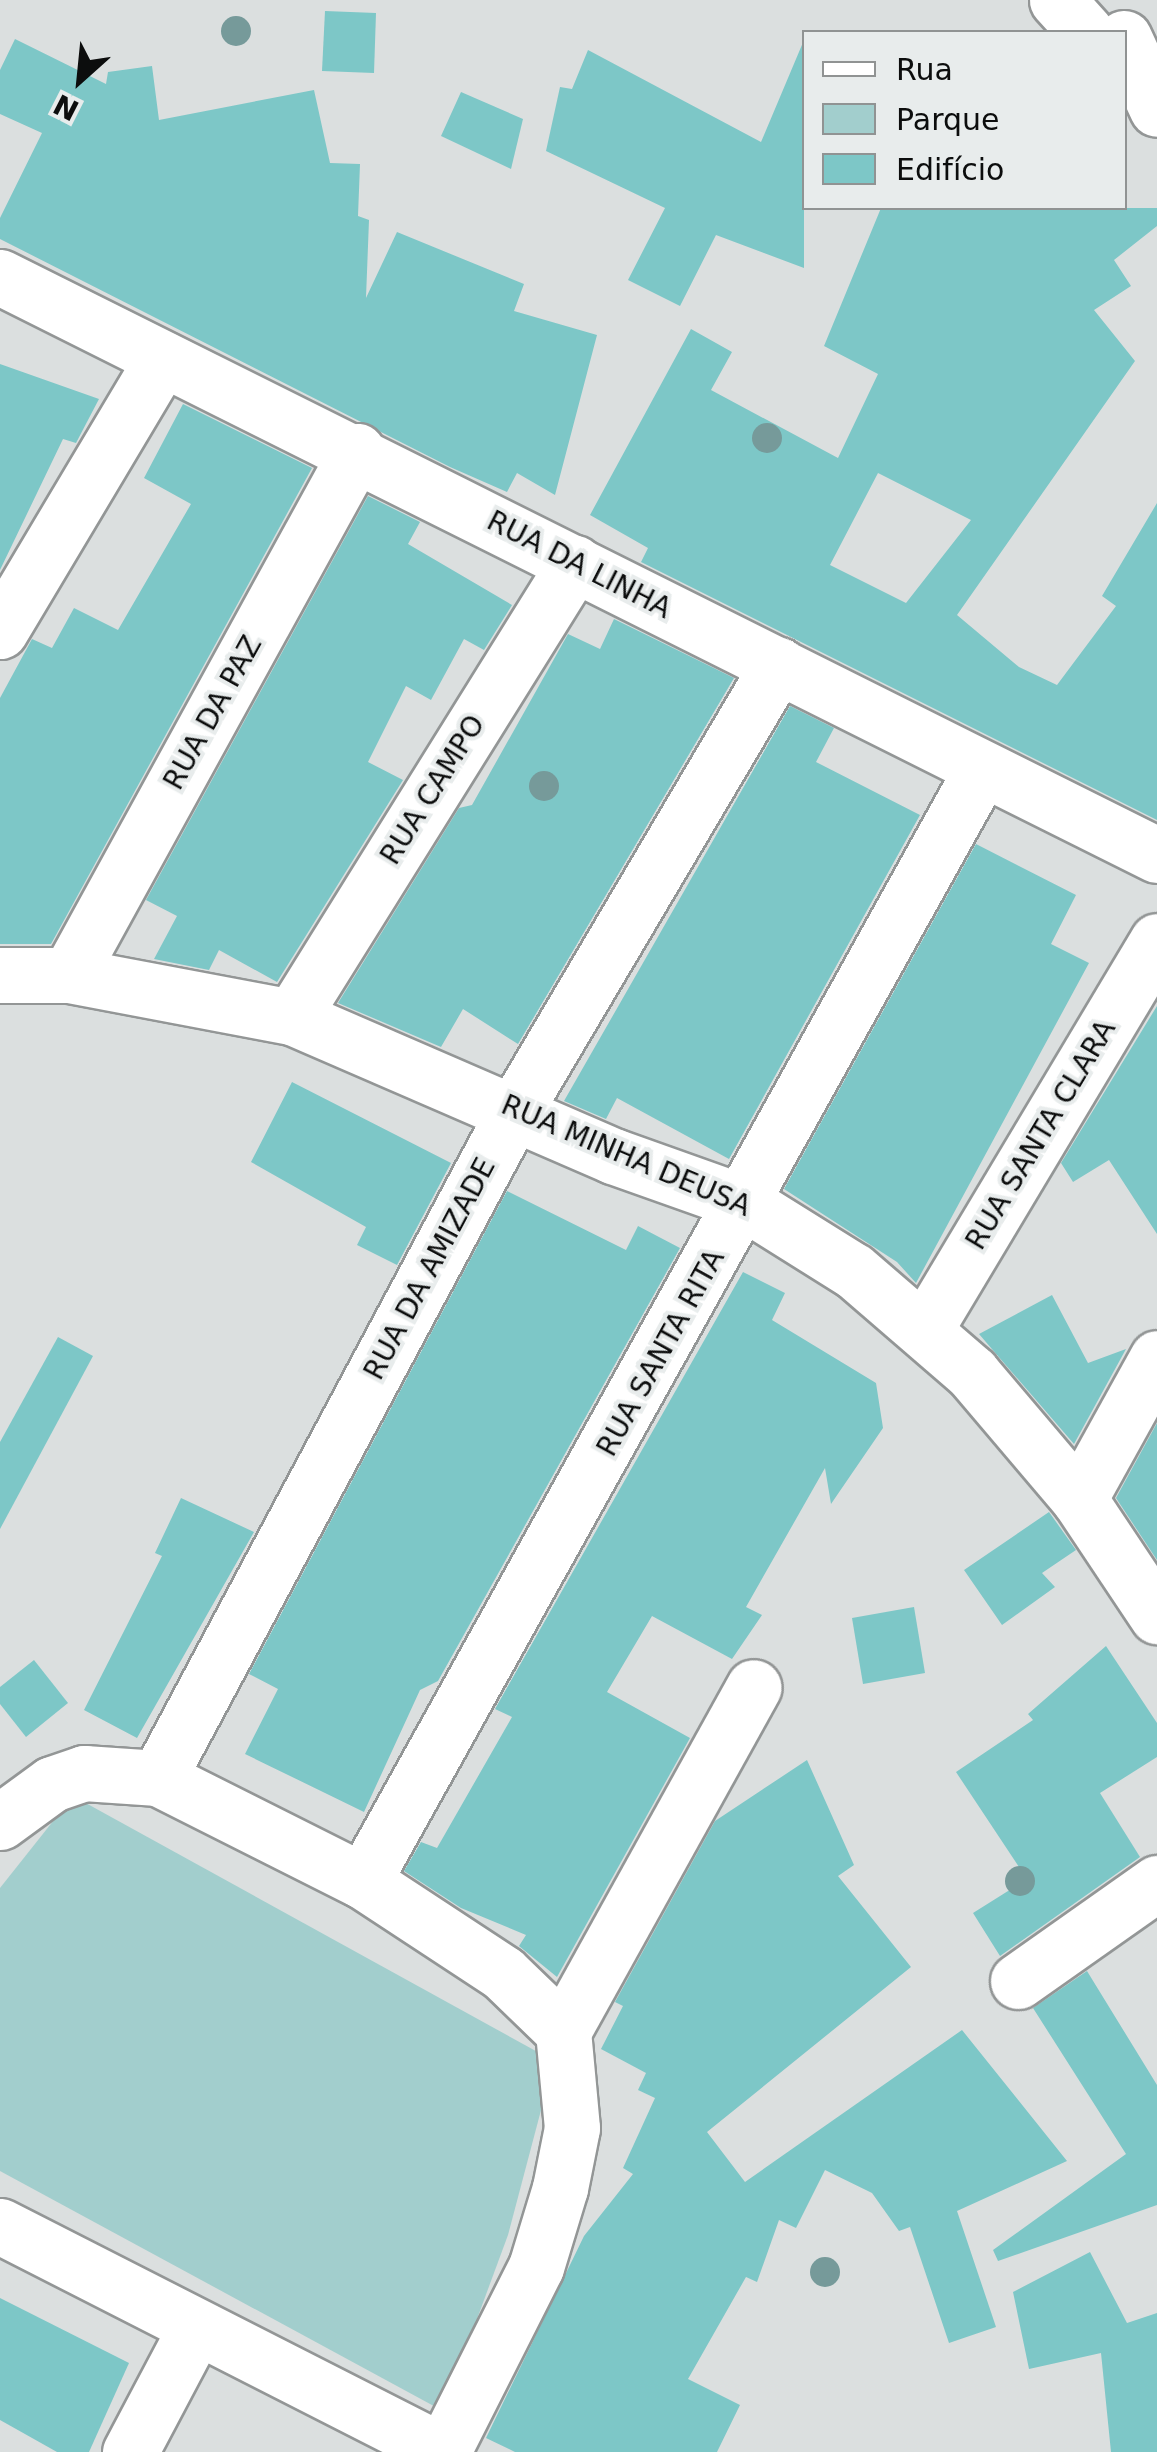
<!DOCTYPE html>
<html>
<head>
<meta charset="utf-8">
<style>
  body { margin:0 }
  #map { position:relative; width:1157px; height:2452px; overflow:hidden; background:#dbdfdf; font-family:"DejaVu Sans",sans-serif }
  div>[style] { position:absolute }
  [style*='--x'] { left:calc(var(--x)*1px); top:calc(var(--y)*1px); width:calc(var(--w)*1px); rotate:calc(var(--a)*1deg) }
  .green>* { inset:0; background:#a2cecd }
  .building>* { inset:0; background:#7dc7c7 }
  .roads { filter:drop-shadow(2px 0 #939696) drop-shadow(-2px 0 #939696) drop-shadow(0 2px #939696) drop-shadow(0 -2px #939696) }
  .minor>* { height:55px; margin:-27.5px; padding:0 27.5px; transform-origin:27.5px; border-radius:27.5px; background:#fff }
  .trees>* { width:30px; height:30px; margin:-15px; border-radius:50%; background:#769a9a }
  span { translate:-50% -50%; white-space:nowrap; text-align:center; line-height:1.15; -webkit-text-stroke:8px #e8ecec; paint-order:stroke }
  .street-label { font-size:28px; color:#0c0d0d }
  .legend { position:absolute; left:802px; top:30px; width:325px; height:180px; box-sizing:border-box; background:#e8ecec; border:2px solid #909393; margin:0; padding:12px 18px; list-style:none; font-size:30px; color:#0c0d0d }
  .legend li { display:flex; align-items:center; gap:20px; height:50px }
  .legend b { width:50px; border:2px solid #909393 }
  .north { position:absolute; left:30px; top:30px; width:100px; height:100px; -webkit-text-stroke:8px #e8ecec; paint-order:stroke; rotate:207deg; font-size:28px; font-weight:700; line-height:40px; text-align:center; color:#0c0d0d }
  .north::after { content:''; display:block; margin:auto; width:35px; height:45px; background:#0c0d0d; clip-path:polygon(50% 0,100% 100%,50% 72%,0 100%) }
</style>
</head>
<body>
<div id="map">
  <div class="green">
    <i style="clip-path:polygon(73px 1796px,554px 2061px,508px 2235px,443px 2411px,0 2171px,0 1888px)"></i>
  </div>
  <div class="building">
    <i style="clip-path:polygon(325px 11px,376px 13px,374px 73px,322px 71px)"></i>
    <i style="clip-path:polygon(15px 39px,106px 84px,108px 72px,152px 66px,159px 120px,314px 90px,330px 163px,360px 164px,358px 216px,369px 220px,366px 298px,397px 232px,524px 284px,514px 311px,597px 335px,555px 495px,517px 473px,507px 492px,450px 467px,0 239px,0 218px,42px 133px,0 114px,0 70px)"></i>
    <i style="clip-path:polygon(804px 40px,804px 268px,716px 235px,680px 306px,628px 280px,665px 208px,546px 151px,560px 87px,572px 89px,588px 50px,761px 142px)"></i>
    <i style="clip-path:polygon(461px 92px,523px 119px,511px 169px,441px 136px)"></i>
    <i style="clip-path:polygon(evenodd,881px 208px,1157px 208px,1157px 226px,1114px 260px,1131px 286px,1094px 310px,1135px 361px,957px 615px,1019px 667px,1057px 685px,1116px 606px,1102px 596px,1157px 503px,1157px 820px,641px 562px,648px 548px,590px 515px,691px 329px,732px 352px,711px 390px,838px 458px,878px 374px,824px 346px,881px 208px,878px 473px,971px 520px,906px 603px,830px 565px,878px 473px)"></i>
    <i style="clip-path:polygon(0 364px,99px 399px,76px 443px,63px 439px,0 570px)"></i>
    <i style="clip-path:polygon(183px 404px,312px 468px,51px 944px,0 944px,0 698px,32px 639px,52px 648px,74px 608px,118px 630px,191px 504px,144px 478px)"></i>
    <i style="clip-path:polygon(368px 496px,420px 522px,408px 544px,512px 605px,484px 650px,464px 639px,431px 700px,406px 686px,368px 762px,403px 780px,277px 982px,219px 950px,209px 970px,154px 959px,177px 916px,146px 900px)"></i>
    <i style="clip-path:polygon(614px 619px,734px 678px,518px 1044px,463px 1009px,441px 1047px,338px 1003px,459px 808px,472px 805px,568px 634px,600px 649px)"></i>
    <i style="clip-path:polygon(790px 706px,834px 728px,816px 762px,920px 815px,729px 1159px,617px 1098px,606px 1119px,564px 1101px)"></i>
    <i style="clip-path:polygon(976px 844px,1076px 895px,1051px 944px,1089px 963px,916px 1283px,897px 1262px,784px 1189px)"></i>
    <i style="clip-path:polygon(1157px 1006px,1157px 1234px,1109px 1160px,1073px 1182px,1061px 1163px)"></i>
    <i style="clip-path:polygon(292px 1082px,451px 1163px,397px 1265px,357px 1245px,366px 1227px,251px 1162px)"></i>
    <i style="clip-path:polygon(507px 1191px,626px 1250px,638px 1226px,680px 1248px,438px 1681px,420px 1690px,364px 1812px,245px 1754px,278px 1689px,249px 1674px)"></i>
    <i style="clip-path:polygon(743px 1272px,785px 1293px,772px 1320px,876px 1383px,883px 1428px,831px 1504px,825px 1468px,746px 1607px,762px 1615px,732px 1659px,652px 1616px,607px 1692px,690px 1738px,557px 1977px,519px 1946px,526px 1935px,461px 1908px,404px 1871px,421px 1842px,437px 1848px,512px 1717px,495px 1709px)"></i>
    <i style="clip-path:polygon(1052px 1295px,1088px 1363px,1126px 1349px,1074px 1444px,979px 1334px)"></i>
    <i style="clip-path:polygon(58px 1337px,93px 1356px,0 1529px,0 1442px)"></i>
    <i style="clip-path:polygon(1157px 1423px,1157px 1560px,1116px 1498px)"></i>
    <i style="clip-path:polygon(181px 1498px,254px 1532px,137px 1738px,84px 1710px,162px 1556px,155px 1553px)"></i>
    <i style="clip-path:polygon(1049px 1512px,1076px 1550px,1042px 1573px,1055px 1587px,1002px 1625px,964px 1570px)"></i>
    <i style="clip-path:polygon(914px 1607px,925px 1673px,863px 1684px,852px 1618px)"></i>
    <i style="clip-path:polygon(1106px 1646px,1157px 1723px,1157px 1757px,1100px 1793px,1140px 1857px,1000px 1956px,973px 1913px,1027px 1879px,956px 1772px,1033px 1720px,1028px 1714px)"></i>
    <i style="clip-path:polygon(34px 1660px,68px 1703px,26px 1737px,0 1704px,0 1687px)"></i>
    <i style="clip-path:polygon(807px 1760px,854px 1865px,838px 1876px,911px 1967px,707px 2132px,745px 2182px,962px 2030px,1067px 2161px,957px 2211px,996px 2327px,949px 2343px,910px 2227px,899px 2231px,872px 2193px,825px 2170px,796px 2228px,779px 2220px,757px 2282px,746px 2277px,688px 2379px,740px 2405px,717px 2452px,515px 2452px,486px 2438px,584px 2236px,633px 2174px,623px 2168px,655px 2098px,638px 2090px,646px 2073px,601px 2049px,623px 2006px,615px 2002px,715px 1821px)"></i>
    <i style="clip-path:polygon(1087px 1971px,1157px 2085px,1157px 2205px,998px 2261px,993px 2250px,1126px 2154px,1033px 2008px)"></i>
    <i style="clip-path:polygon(1090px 2252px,1127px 2323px,1157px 2313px,1157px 2452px,1111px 2452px,1101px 2353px,1029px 2369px,1013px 2292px)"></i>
    <i style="clip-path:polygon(0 2298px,129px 2363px,89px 2452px,57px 2452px,0 2420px)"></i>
  </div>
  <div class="roads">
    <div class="minor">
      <i style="--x:1057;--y:0;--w:43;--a:47.8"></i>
      <i style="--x:1124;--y:38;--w:78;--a:65.1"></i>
      <i style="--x:0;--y:277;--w:1293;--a:26.55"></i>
      <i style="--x:0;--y:631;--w:317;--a:-59.2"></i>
      <i style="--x:0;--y:975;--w:69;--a:0"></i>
      <i style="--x:69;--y:975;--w:227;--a:10.7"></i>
      <i style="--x:292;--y:1017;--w:350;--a:23.4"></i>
      <i style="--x:613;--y:1156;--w:140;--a:19.6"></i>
      <i style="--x:745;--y:1203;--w:128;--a:32"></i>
      <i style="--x:854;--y:1271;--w:156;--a:40.8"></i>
      <i style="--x:972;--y:1373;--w:165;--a:49.7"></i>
      <i style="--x:1079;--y:1499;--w:141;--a:56.3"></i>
      <i style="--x:69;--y:975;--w:598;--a:-61.21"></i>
      <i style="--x:292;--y:1017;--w:535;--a:-58.06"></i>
      <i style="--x:925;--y:1329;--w:452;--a:-59.1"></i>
      <i style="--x:1079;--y:1499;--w:161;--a:-61"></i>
      <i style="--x:158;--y:1778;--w:760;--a:-61.88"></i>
      <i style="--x:516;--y:1108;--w:515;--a:-59.4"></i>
      <i style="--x:0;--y:1822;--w:64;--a:-36.2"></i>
      <i style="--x:52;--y:1784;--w:34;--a:-19"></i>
      <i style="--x:84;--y:1773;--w:74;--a:3.9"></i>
      <i style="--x:158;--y:1778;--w:229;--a:26.7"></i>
      <i style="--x:363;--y:1881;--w:168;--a:33.3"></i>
      <i style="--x:503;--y:1973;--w:83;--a:44"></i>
      <i style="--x:363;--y:1881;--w:1273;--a:-60.9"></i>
      <i style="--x:1018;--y:1981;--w:170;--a:-35.2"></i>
      <i style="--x:0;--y:2226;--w:498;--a:27"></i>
      <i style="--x:443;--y:2451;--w:206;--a:-63.2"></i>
      <i style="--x:536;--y:2267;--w:83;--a:-73.1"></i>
      <i style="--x:560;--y:2188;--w:61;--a:-78.7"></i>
      <i style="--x:572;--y:2128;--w:97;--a:-95.3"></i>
      <i style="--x:563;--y:2031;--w:393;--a:-61"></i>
      <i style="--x:130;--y:2452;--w:139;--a:-62.1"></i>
    </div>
  </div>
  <div class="trees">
    <i style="left:236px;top:31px"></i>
    <i style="left:767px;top:438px"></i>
    <i style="left:544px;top:786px"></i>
    <i style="left:1020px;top:1881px"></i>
    <i style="left:825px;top:2272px"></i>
  </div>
  <div class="street-label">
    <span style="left:579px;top:565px;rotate:27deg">RUA DA LINHA</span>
    <span style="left:213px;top:713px;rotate:-61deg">RUA DA PAZ</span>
    <span style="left:433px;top:790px;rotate:-58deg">RUA CAMPO</span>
    <span style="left:1041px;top:1135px;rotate:-59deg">RUA SANTA CLARA</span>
    <span style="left:626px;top:1156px;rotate:23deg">RUA MINHA DEUSA</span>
    <span style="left:430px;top:1269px;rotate:-62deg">RUA DA AMIZADE</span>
    <span style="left:661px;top:1353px;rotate:-61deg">RUA SANTA RITA</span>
  </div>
  <ul class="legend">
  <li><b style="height:12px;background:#fff"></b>Rua</li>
  <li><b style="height:28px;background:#a2cecd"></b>Parque</li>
  <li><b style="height:28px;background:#7dc7c7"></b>Edifício</li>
  </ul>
  <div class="north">N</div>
</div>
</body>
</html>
